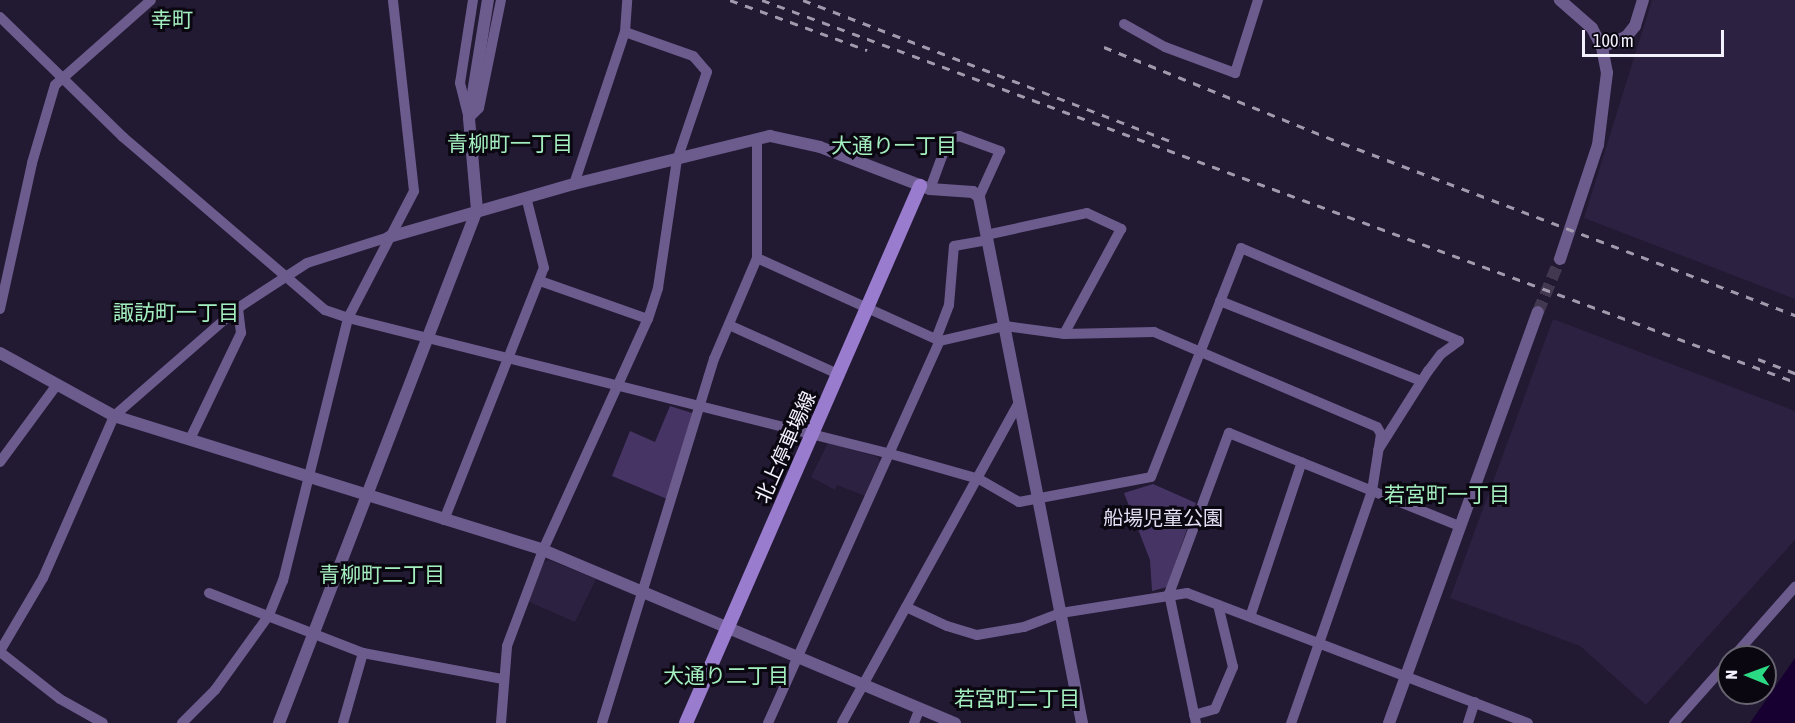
<!DOCTYPE html>
<html>
<head>
<meta charset="utf-8">
<style>
  body { margin:0 }
  #map { position:relative; width:1795px; height:723px; overflow:hidden; background:#221932; font-family:"Asap Condensed","Noto Sans JP",sans-serif }
  div>[style] { position:absolute }
  [style*='--x'] { left:calc(var(--x)*1px); top:calc(var(--y)*1px); width:calc(var(--w)*1px); rotate:calc(var(--a)*1deg) }
  .built>* { inset:0; background:#2c2140 }
  .green>* { inset:0; background:#463564 }
  .water>* { inset:0; background:#170031 }
  .tertiary-tunnel>* { height:12px; margin-top:-6px; transform-origin:0; background:repeating-linear-gradient(90deg,#423951 0 12px,transparent 0 18px) }
  .minor>* { height:10px; margin:-5px; padding:0 5px; transform-origin:5px; border-radius:5px; background:#6c5b8d }
  .tertiary>* { height:12px; margin:-6px; padding:0 6px; transform-origin:6px; border-radius:6px; background:#6c5b8d }
  .secondary>* { height:14px; margin:-7px; padding:0 7px; transform-origin:7px; border-radius:7px; background:#997cce }
  .rail>* { height:3px; margin-top:-1.5px; transform-origin:0; background:repeating-linear-gradient(90deg,#a09aac 0 8px,transparent 0 16px) }
  span { translate:-50% -50%; white-space:nowrap; text-align:center; line-height:1.15; -webkit-text-stroke:6px #0a0711; paint-order:stroke }
  .street-label { font-size:20px; color:#f4f1fe }
  .park-label { font-size:20px; color:#e5def4 }
  .neighbourhood-label { font-size:21px; color:#a4efbf }
  .north { position:absolute; left:1717px; top:645px; width:60px; height:60px; box-sizing:border-box; background:#0a0711; border:2px solid #686570; border-radius:50%; rotate:271deg; font-size:16px; font-weight:700; line-height:24px; text-align:center; color:#f4f1fe }
  .north::after { content:''; display:block; margin:auto; width:21px; height:27px; background:#2bd884; clip-path:polygon(50% 0,100% 100%,50% 72%,0 100%) }
  .scale { position:absolute; left:1582px; top:30px; width:142px; height:27px; box-sizing:border-box; border:3px solid #f4f1fe; border-top:0; padding-left:8px; font-size:18px; line-height:21px; white-space:nowrap; color:#f4f1fe; -webkit-text-stroke:4px #0a0711; paint-order:stroke }
</style>
</head>
<body>
<div id="map">
  <div class="built">
    <i style="clip-path:polygon(1652px 0,1795px 0,1795px 299px,1584px 218px)"></i>
    <i style="clip-path:polygon(1553px 319px,1795px 411px,1795px 540px,1646px 705px,1580px 646px,1450px 598px)"></i>
    <i style="clip-path:polygon(828px 443px,878px 457px,881px 464px,865px 496px,837px 485px,835px 490px,811px 477px)"></i>
    <i style="clip-path:polygon(549px 560px,596px 579px,575px 622px,527px 601px,544px 562px)"></i>
  </div>
  <div class="green">
    <i style="clip-path:polygon(670px 406px,695px 414px,667px 499px,612px 476px,630px 431px,655px 442px)"></i>
    <i style="clip-path:polygon(1153px 484px,1196px 503px,1167px 587px,1152px 591px,1150px 560px,1124px 493px)"></i>
  </div>
  <div class="water">
    <i style="clip-path:polygon(1795px 658px,1795px 723px,1750px 723px)"></i>
  </div>
  <div class="tertiary-tunnel">
    <i style="--x:1538;--y:312;--w:57;--a:-67.5"></i>
  </div>
  <div class="minor">
    <i style="--x:0;--y:17;--w:172;--a:44.3"></i>
    <i style="--x:123;--y:137;--w:266;--a:40.6"></i>
    <i style="--x:325;--y:310;--w:24;--a:19"></i>
    <i style="--x:348;--y:318;--w:560;--a:14.06"></i>
    <i style="--x:891;--y:454;--w:91;--a:15.9"></i>
    <i style="--x:979;--y:479;--w:46;--a:29.9"></i>
    <i style="--x:1019;--y:502;--w:134;--a:-10.7"></i>
    <i style="--x:1151;--y:477;--w:246;--a:-68.5"></i>
    <i style="--x:1241;--y:248;--w:237;--a:23.1"></i>
    <i style="--x:1459;--y:341;--w:22;--a:144"></i>
    <i style="--x:1441;--y:354;--w:21;--a:127"></i>
    <i style="--x:1428;--y:371;--w:93;--a:122.3"></i>
    <i style="--x:1124;--y:24;--w:47;--a:29.3"></i>
    <i style="--x:1165;--y:47;--w:75;--a:20.4"></i>
    <i style="--x:1235;--y:73;--w:77;--a:-72.5"></i>
    <i style="--x:468;--y:115;--w:33;--a:-104"></i>
    <i style="--x:460;--y:83;--w:84;--a:-81.1"></i>
    <i style="--x:469;--y:118;--w:14;--a:-45"></i>
    <i style="--x:479;--y:108;--w:110;--a:-78.5"></i>
    <i style="--x:574;--y:184;--w:160;--a:-71.5"></i>
    <i style="--x:625;--y:32;--w:32;--a:-86"></i>
    <i style="--x:930;--y:189;--w:52;--a:-69.8"></i>
    <i style="--x:948;--y:140;--w:12;--a:-20"></i>
    <i style="--x:959;--y:136;--w:44;--a:20.1"></i>
    <i style="--x:1000;--y:151;--w:51;--a:114.5"></i>
    <i style="--x:986;--y:235;--w:103;--a:-12.3"></i>
    <i style="--x:1087;--y:213;--w:38;--a:25"></i>
    <i style="--x:1121;--y:229;--w:119;--a:118.5"></i>
    <i style="--x:757;--y:258;--w:201;--a:24.4"></i>
    <i style="--x:540;--y:281;--w:114;--a:19.4"></i>
    <i style="--x:1220;--y:301;--w:216;--a:21.7"></i>
    <i style="--x:0;--y:309;--w:149;--a:-77.6"></i>
    <i style="--x:32;--y:163;--w:81;--a:-73.6"></i>
    <i style="--x:55;--y:85;--w:128;--a:-41.5"></i>
    <i style="--x:729;--y:325;--w:120;--a:24.2"></i>
    <i style="--x:936;--y:339;--w:36;--a:-69"></i>
    <i style="--x:949;--y:305;--w:59;--a:-85.2"></i>
    <i style="--x:954;--y:246;--w:34;--a:-10"></i>
    <i style="--x:190;--y:439;--w:118;--a:-64.3"></i>
    <i style="--x:241;--y:333;--w:25;--a:-97"></i>
    <i style="--x:0;--y:462;--w:94;--a:-53.6"></i>
    <i style="--x:444;--y:520;--w:271;--a:-68.4"></i>
    <i style="--x:544;--y:268;--w:73;--a:-104.2"></i>
    <i style="--x:209;--y:593;--w:165;--a:21.3"></i>
    <i style="--x:363;--y:653;--w:141;--a:10.6"></i>
    <i style="--x:906;--y:607;--w:45;--a:24.9"></i>
    <i style="--x:947;--y:626;--w:31;--a:17"></i>
    <i style="--x:977;--y:635;--w:48;--a:-9.7"></i>
    <i style="--x:1024;--y:627;--w:40;--a:-21"></i>
    <i style="--x:1061;--y:613;--w:128;--a:-9"></i>
    <i style="--x:1187;--y:593;--w:365;--a:20.9"></i>
    <i style="--x:1251;--y:614;--w:160;--a:-71.5"></i>
    <i style="--x:0;--y:651;--w:85;--a:-59.5"></i>
    <i style="--x:43;--y:578;--w:177;--a:-66.3"></i>
    <i style="--x:114;--y:416;--w:164;--a:-41.1"></i>
    <i style="--x:238;--y:308;--w:82;--a:-33.1"></i>
    <i style="--x:307;--y:263;--w:86;--a:-17.6"></i>
    <i style="--x:0;--y:652;--w:76;--a:38.1"></i>
    <i style="--x:60;--y:699;--w:49;--a:29.2"></i>
    <i style="--x:1733;--y:657;--w:94;--a:-48.5"></i>
    <i style="--x:1194;--y:715;--w:22;--a:-16"></i>
    <i style="--x:1215;--y:709;--w:46;--a:-66.8"></i>
    <i style="--x:1233;--y:667;--w:64;--a:-103.6"></i>
    <i style="--x:182;--y:723;--w:47;--a:-45"></i>
    <i style="--x:215;--y:690;--w:92;--a:-54.2"></i>
    <i style="--x:269;--y:615;--w:37;--a:-68"></i>
    <i style="--x:283;--y:581;--w:271;--a:-76.1"></i>
    <i style="--x:348;--y:318;--w:143;--a:-62.5"></i>
    <i style="--x:414;--y:191;--w:192;--a:-96.3"></i>
    <i style="--x:343;--y:723;--w:73;--a:-74.1"></i>
    <i style="--x:501;--y:723;--w:77;--a:-85.5"></i>
    <i style="--x:507;--y:646;--w:103;--a:-69.4"></i>
    <i style="--x:543;--y:550;--w:254;--a:-65.6"></i>
    <i style="--x:648;--y:319;--w:33;--a:-72"></i>
    <i style="--x:658;--y:288;--w:129;--a:-81.6"></i>
    <i style="--x:677;--y:160;--w:93;--a:-71.2"></i>
    <i style="--x:707;--y:72;--w:21;--a:-131"></i>
    <i style="--x:693;--y:56;--w:72;--a:-160.6"></i>
    <i style="--x:602;--y:723;--w:381;--a:-72.9"></i>
    <i style="--x:714;--y:359;--w:110;--a:-66.9"></i>
    <i style="--x:757;--y:258;--w:118;--a:-90"></i>
    <i style="--x:768;--y:723;--w:419;--a:-65.8"></i>
    <i style="--x:940;--y:341;--w:67;--a:-13"></i>
    <i style="--x:1005;--y:326;--w:60;--a:7.7"></i>
    <i style="--x:1064;--y:334;--w:90;--a:-1.3"></i>
    <i style="--x:1154;--y:332;--w:242;--a:23.1"></i>
    <i style="--x:1377;--y:427;--w:8;--a:60"></i>
    <i style="--x:1381;--y:434;--w:58;--a:99"></i>
    <i style="--x:1372;--y:491;--w:246;--a:109.2"></i>
    <i style="--x:842;--y:723;--w:367;--a:-61.1"></i>
    <i style="--x:914;--y:723;--w:16;--a:-68"></i>
    <i style="--x:1196;--y:723;--w:132;--a:-101.8"></i>
    <i style="--x:1169;--y:594;--w:172;--a:-69.6"></i>
    <i style="--x:1229;--y:433;--w:248;--a:22"></i>
    <i style="--x:1468;--y:723;--w:22;--a:-72"></i>
    <i style="--x:1674;--y:723;--w:83;--a:-48.4"></i>
  </div>
  <div class="tertiary">
    <i style="--x:1602;--y:47;--w:26;--a:-23"></i>
    <i style="--x:1626;--y:37;--w:14;--a:-51"></i>
    <i style="--x:1635;--y:26;--w:27;--a:-73"></i>
    <i style="--x:389;--y:237;--w:192;--a:-16"></i>
    <i style="--x:574;--y:184;--w:202;--a:-13.8"></i>
    <i style="--x:770;--y:136;--w:51;--a:12.4"></i>
    <i style="--x:820;--y:147;--w:118;--a:20.9"></i>
    <i style="--x:930;--y:189;--w:43;--a:4"></i>
    <i style="--x:973;--y:192;--w:8;--a:40"></i>
    <i style="--x:979;--y:197;--w:536;--a:78.92"></i>
    <i style="--x:1560;--y:259;--w:120;--a:-71.6"></i>
    <i style="--x:1598;--y:145;--w:73;--a:-82.9"></i>
    <i style="--x:1607;--y:73;--w:26;--a:-101"></i>
    <i style="--x:1602;--y:47;--w:21;--a:-118"></i>
    <i style="--x:1592;--y:28;--w:43;--a:-138.8"></i>
    <i style="--x:0;--y:353;--w:130;--a:28.9"></i>
    <i style="--x:114;--y:416;--w:449;--a:17.3"></i>
    <i style="--x:543;--y:550;--w:447;--a:22.8"></i>
    <i style="--x:279;--y:723;--w:550;--a:-68.9"></i>
    <i style="--x:477;--y:210;--w:92;--a:-95"></i>
    <i style="--x:469;--y:118;--w:120;--a:-80.9"></i>
    <i style="--x:1389;--y:723;--w:437;--a:-70.1"></i>
  </div>
  <div class="secondary">
    <i style="--x:686;--y:723;--w:586;--a:-66.45"></i>
  </div>
  <div class="rail">
    <i style="--x:730;--y:0;--w:146;--a:20.1"></i>
    <i style="--x:762;--y:0;--w:1101;--a:20.29"></i>
    <i style="--x:803;--y:0;--w:393;--a:21"></i>
    <i style="--x:1104;--y:47;--w:257;--a:22"></i>
    <i style="--x:1342;--y:143;--w:485;--a:20.8"></i>
    <i style="--x:1758;--y:359;--w:40;--a:21"></i>
  </div>
  <div class="street-label">
    <span style="left:785px;top:447px;rotate:-66deg">北上停車場線</span>
  </div>
  <div class="park-label">
    <span style="left:1163px;top:517px">船場児童公園</span>
  </div>
  <div class="neighbourhood-label">
    <span style="left:172px;top:19px">幸町</span>
    <span style="left:510px;top:143px">青柳町一丁目</span>
    <span style="left:894px;top:145px">大通り一丁目</span>
    <span style="left:176px;top:312px">諏訪町一丁目</span>
    <span style="left:1447px;top:494px">若宮町一丁目</span>
    <span style="left:382px;top:574px">青柳町二丁目</span>
    <span style="left:726px;top:675px">大通り二丁目</span>
    <span style="left:1017px;top:698px">若宮町二丁目</span>
  </div>
  <div class="north">N</div>
  <div class="scale">100 m</div>
</div>
</body>
</html>
